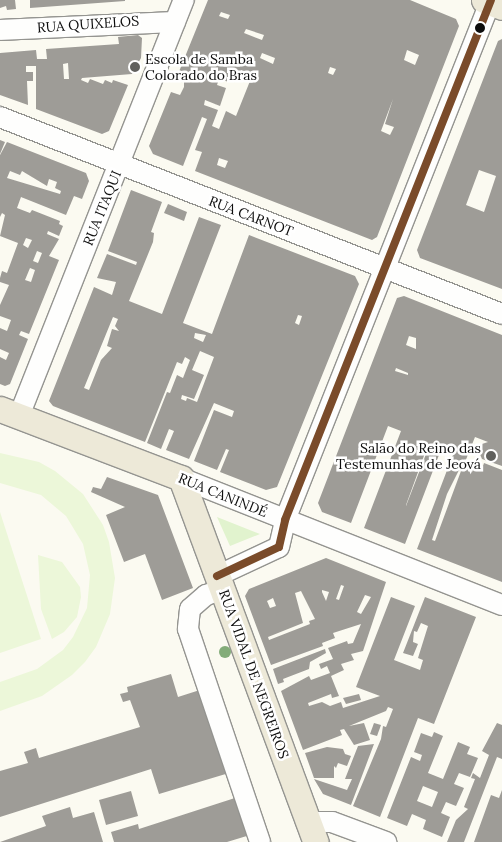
<!DOCTYPE html>
<html>
<head>
<meta charset="utf-8">
<style>
  body { margin:0 }
  #map { position:relative; width:502px; height:842px; overflow:hidden; background:#fbfaf1; font-family:Lora,serif }
  div>[style] { position:absolute }
  [style*='--x'] { left:calc(var(--x)*1px); top:calc(var(--y)*1px); width:calc(var(--w)*1px); rotate:calc(var(--a)*1deg) }
  .green>* { inset:0; background:#e1f3ce }
  .pitch>* { inset:0; background:#ecf7d9 }
  .building>* { inset:0; background:#9e9c97 }
  .roads { filter:drop-shadow(1px 0 #949490) drop-shadow(-1px 0 #949490) drop-shadow(0 1px #949490) drop-shadow(0 -1px #949490) }
  .minor>* { height:20px; margin:-10px; padding:0 10px; transform-origin:10px; border-radius:10px; background:#fefefd }
  .major>* { height:25px; margin:-12.5px; padding:0 12.5px; transform-origin:12.5px; border-radius:12.5px; background:#ede9d8 }
  .bus-1>* { height:8px; margin:-4px; padding:0 4px; transform-origin:4px; border-radius:4px; background:#7a4b2a }
  .trees>* { width:12px; height:12px; margin:-6px; border-radius:50%; background:#83ac79 }
  .dots>* { width:14px; height:14px; translate:-50% -50%; box-sizing:border-box; border:2px solid #fff; border-radius:50% }
  span { translate:-50% -50%; white-space:nowrap; text-align:center; line-height:1.15; -webkit-text-stroke:5px #fff; paint-order:stroke }
  .street-label { font-size:14px; color:#0d0d0d }
  .poi-label { font-size:14px; color:#0d0d0d }
  .left { translate:0 -50%; text-align:left }
  .right { translate:-100% -50%; text-align:right }
</style>
</head>
<body>
<div id="map">
  <div class="green">
    <i style="clip-path:polygon(217px 517px,260px 534px,230px 546px)"></i>
  </div>
  <div class="pitch">
    <i style="clip-path:polygon(0 453px,39px 462px,55px 471px,83px 494px,103px 525px,109px 542px,115px 578px,110px 614px,96px 647px,85px 662px,72px 675px,42px 696px,0 711px,0 682px,37px 669px,63px 650px,73px 637px,87px 608px,90px 575px,83px 544px,66px 516px,41px 495px,0 483px)"></i>
    <i style="clip-path:polygon(0 512px,41px 639px,0 653px)"></i>
    <i style="clip-path:polygon(38px 555px,62px 562px,80px 587px,81px 597px,77px 617px,64px 632px,52px 639px,41px 609px)"></i>
  </div>
  <div class="building">
    <i style="clip-path:polygon(0 0,15px 0,16px 9px,7px 10px,6px 6px,0 8px)"></i>
    <i style="clip-path:polygon(30px 0,125px 0,125px 1px,30px 8px)"></i>
    <i style="clip-path:polygon(evenodd,208px 0,410px 0,456px 19px,459px 26px,377px 237px,372px 240px,195px 171px,202px 152px,195px 150px,207px 119px,202px 117px,183px 166px,153px 154px,149px 146px,171px 92px,180px 95px,184px 87px,184px 82px,176px 79px,208px 0,221px 12px,230px 15px,228px 19px,219px 16px,221px 12px,208px 0,246px 29px,264px 35px,262px 40px,244px 33px,246px 29px,208px 0,407px 50px,419px 55px,415px 65px,404px 60px,407px 50px,208px 0,262px 53px,275px 58px,273px 64px,260px 58px,262px 53px,208px 0,330px 67px,336px 69px,333px 75px,328px 73px,330px 67px,208px 0,232px 74px,250px 81px,236px 116px,226px 111px,219px 129px,212px 126px,218px 110px,204px 105px,205px 100px,220px 106px,226px 88px,217px 85px,219px 79px,229px 82px,232px 74px,208px 0,393px 99px,385px 124px,394px 127px,390px 135px,381px 131px,393px 99px,208px 0,219px 158px,228px 161px,225px 168px,217px 165px,219px 158px)"></i>
    <i style="clip-path:polygon(evenodd,138px 35px,142px 38px,141px 58px,132px 74px,82px 78px,81px 80px,88px 83px,90px 79px,103px 84px,105px 80px,112px 83px,113px 80px,128px 85px,109px 131px,102px 134px,36px 109px,36px 66px,26px 66px,26px 72px,33px 72px,33px 81px,27px 81px,28px 105px,0 95px,0 53px,36px 50px,37px 59px,47px 59px,46px 49px,119px 44px,118px 37px,138px 35px,68px 63px,69px 79px,64px 79px,63px 64px,68px 63px)"></i>
    <i style="clip-path:polygon(evenodd,502px 39px,502px 289px,420px 258px,417px 250px,498px 41px,502px 39px,479px 170px,496px 176px,484px 212px,466px 205px,479px 170px)"></i>
    <i style="clip-path:polygon(0 140px,5px 142px,0 154px)"></i>
    <i style="clip-path:polygon(evenodd,7px 142px,86px 173px,89px 181px,82px 199px,74px 196px,66px 215px,21px 197px,17px 208px,30px 213px,32px 210px,60px 221px,59px 224px,63px 226px,59px 236px,48px 231px,47px 234px,59px 239px,49px 256px,59px 260px,29px 334px,21px 331px,19px 335px,28px 339px,10px 384px,5px 386px,0 384px,0 357px,6px 360px,9px 353px,0 349px,0 328px,7px 331px,11px 320px,0 316px,0 305px,9px 285px,0 282px,0 278px,2px 271px,7px 273px,18px 243px,0 236px,5px 215px,2px 213px,0 217px,0 155px,7px 142px,10px 171px,20px 175px,22px 171px,47px 186px,49px 179px,57px 182px,55px 188px,61px 191px,60px 194px,7px 178px,10px 171px,7px 142px,26px 238px,32px 240px,28px 248px,23px 245px,26px 238px,7px 142px,37px 251px,42px 253px,38px 263px,33px 261px,37px 251px,7px 142px,30px 268px,35px 270px,31px 282px,25px 280px,30px 268px)"></i>
    <i style="clip-path:polygon(evenodd,131px 190px,162px 202px,151px 232px,154px 233px,153px 242px,129px 301px,162px 314px,199px 217px,221px 225px,183px 323px,212px 334px,249px 235px,355px 276px,359px 284px,277px 487px,266px 490px,220px 472px,229px 450px,226px 449px,217px 470px,194px 461px,214px 410px,232px 417px,234px 411px,214px 403px,189px 459px,166px 450px,174px 431px,169px 429px,161px 449px,147px 443px,167px 392px,170px 393px,177px 375px,183px 378px,190px 360px,185px 357px,182px 364px,177px 362px,145px 442px,53px 406px,49px 401px,94px 287px,112px 295px,116px 282px,97px 278px,107px 254px,136px 265px,137px 262px,108px 251px,131px 190px,298px 315px,302px 316px,299px 325px,295px 323px,298px 315px,131px 190px,113px 317px,118px 319px,115px 326px,119px 331px,112px 329px,107px 346px,112px 348px,101px 360px,89px 390px,84px 388px,113px 317px,131px 190px,195px 333px,206px 335px,203px 342px,194px 338px,195px 333px,131px 190px,200px 351px,214px 357px,197px 402px,187px 398px,186px 401px,181px 399px,182px 395px,194px 399px,204px 375px,192px 370px,200px 351px)"></i>
    <i style="clip-path:polygon(168px 204px,187px 212px,184px 221px,164px 213px)"></i>
    <i style="clip-path:polygon(evenodd,404px 296px,502px 335px,502px 466px,482px 459px,479px 452px,482px 444px,488px 442px,475px 437px,465px 462px,482px 469px,484px 463px,502px 470px,502px 582px,417px 549px,454px 452px,450px 450px,442px 447px,405px 544px,364px 528px,401px 431px,388px 426px,351px 523px,322px 512px,318px 503px,397px 298px,404px 296px,409px 336px,416px 338px,416px 349px,406px 345px,409px 336px,404px 296px,396px 368px,408px 373px,408px 375px,395px 371px,396px 368px,404px 296px,425px 453px,426px 454px,406px 506px,406px 505px,425px 453px,404px 296px,459px 470px,461px 471px,435px 541px,432px 540px,447px 494px,459px 470px)"></i>
    <i style="clip-path:polygon(107px 477px,158px 495px,193px 588px,162px 600px,145px 554px,124px 562px,106px 515px,125px 507px,91px 492px,93px 487px,101px 489px)"></i>
    <i style="clip-path:polygon(evenodd,326px 558px,386px 582px,363px 651px,351px 654px,354px 660px,341px 664px,344px 670px,331px 676px,339px 696px,332px 698px,331px 694px,308px 703px,309px 706px,322px 702px,330px 706px,341px 702px,343px 708px,380px 696px,356px 687px,391px 597px,415px 606px,394px 660px,420px 670px,423px 660px,418px 658px,428px 626px,421px 623px,417px 632px,414px 631px,413px 642px,418px 644px,413px 656px,403px 653px,425px 597px,476px 617px,434px 724px,418px 718px,380px 817px,353px 806px,381px 739px,383px 726px,386px 727px,393px 709px,388px 707px,386px 711px,349px 726px,364px 723px,370px 740px,354px 745px,344px 729px,340px 730px,342px 735px,303px 750px,281px 691px,309px 676px,311px 680px,330px 673px,327px 666px,321px 669px,319px 664px,333px 659px,328px 648px,347px 641px,348px 644px,353px 643px,361px 624px,333px 633px,335px 638px,322px 643px,323px 646px,271px 665px,245px 596px,249px 589px,326px 558px,341px 585px,344px 586px,339px 600px,336px 599px,341px 585px,326px 558px,322px 590px,329px 592px,326px 601px,322px 592px,322px 590px,326px 558px,301px 591px,315px 619px,309px 621px,310px 624px,269px 640px,268px 637px,303px 623px,295px 593px,301px 591px,326px 558px,365px 595px,371px 597px,361px 614px,357px 612px,365px 595px,326px 558px,273px 598px,276px 606px,270px 608px,267px 601px,273px 598px)"></i>
    <i style="clip-path:polygon(325px 649px,326px 653px,310px 662px,309px 669px,283px 679px,284px 682px,278px 684px,273px 669px)"></i>
    <i style="clip-path:polygon(171px 674px,178px 697px,203px 689px,229px 773px,159px 794px,151px 769px,0 817px,0 771px,28px 763px,24px 752px,36px 748px,39px 758px,140px 727px,130px 700px,123px 702px,120px 694px,128px 692px,127px 687px)"></i>
    <i style="clip-path:polygon(359px 694px,361px 700px,346px 704px,343px 698px)"></i>
    <i style="clip-path:polygon(374px 723px,381px 725px,377px 736px,370px 734px)"></i>
    <i style="clip-path:polygon(497px 723px,502px 725px,502px 759px,497px 757px,464px 842px,447px 842px,456px 820px,468px 809px,464px 807px,475px 779px,471px 778px,473px 773px,480px 778px,489px 755px,482px 751px)"></i>
    <i style="clip-path:polygon(evenodd,434px 732px,443px 736px,428px 773px,443px 779px,458px 742px,470px 747px,467px 754px,478px 758px,470px 777px,459px 773px,454px 784px,464px 788px,456px 806px,446px 802px,441px 813px,450px 817px,442px 837px,423px 829px,426px 820px,412px 814px,407px 826px,387px 818px,411px 757px,420px 761px,422px 755px,414px 752px,421px 733px,432px 737px,434px 732px,423px 786px,438px 792px,432px 807px,417px 801px,423px 786px)"></i>
    <i style="clip-path:polygon(374px 744px,351px 805px,323px 794px,314px 779px,347px 790px,352px 779px,345px 779px,358px 746px)"></i>
    <i style="clip-path:polygon(327px 747px,343px 749px,345px 754px,351px 756px,347px 766px,338px 763px,336px 768px,334px 766px,334px 778px,314px 778px,305px 753px)"></i>
    <i style="clip-path:polygon(502px 790px,502px 842px,474px 842px,491px 795px,499px 798px)"></i>
    <i style="clip-path:polygon(131px 791px,138px 816px,106px 825px,99px 800px)"></i>
    <i style="clip-path:polygon(238px 797px,250px 835px,227px 842px,114px 842px,111px 832px,138px 824px,139px 829px)"></i>
    <i style="clip-path:polygon(70px 807px,73px 818px,94px 812px,103px 842px,0 842px,46px 826px,42px 816px)"></i>
  </div>
  <div class="roads">
    <div class="minor">
      <i style="--x:0;--y:30;--w:175;--a:-2.6"></i>
      <i style="--x:0;--y:117;--w:539;--a:21.43"></i>
      <i style="--x:19;--y:416;--w:448;--a:-68.4"></i>
      <i style="--x:181;--y:478;--w:345;--a:21.6"></i>
      <i style="--x:217;--y:576;--w:68;--a:-25.1"></i>
      <i style="--x:279;--y:547;--w:28;--a:-77"></i>
      <i style="--x:285;--y:520;--w:559;--a:-68.39"></i>
      <i style="--x:222;--y:589;--w:17;--a:159"></i>
      <i style="--x:206;--y:595;--w:21;--a:139"></i>
      <i style="--x:190;--y:609;--w:20;--a:96"></i>
      <i style="--x:188;--y:629;--w:225;--a:71.3"></i>
      <i style="--x:309;--y:822;--w:23;--a:0"></i>
      <i style="--x:332;--y:822;--w:58;--a:20.3"></i>
    </div>
    <div class="major">
      <i style="--x:484;--y:0;--w:19;--a:21"></i>
      <i style="--x:0;--y:409;--w:194;--a:20.9"></i>
      <i style="--x:181;--y:478;--w:388;--a:69.7"></i>
    </div>
  </div>
  <div class="bus-1">
    <i style="--x:217;--y:576;--w:68;--a:-25.1"></i>
    <i style="--x:279;--y:547;--w:28;--a:-77"></i>
    <i style="--x:285;--y:520;--w:559;--a:-68.39"></i>
  </div>
  <div class="trees">
    <i style="left:225px;top:652px"></i>
  </div>
  <div class="dots">
    <i style="left:480px;top:28px;background:#0d0d0d"></i>
    <i style="left:135px;top:67px;background:#60605d"></i>
    <i style="left:491px;top:456px;background:#60605d"></i>
  </div>
  <div class="street-label">
    <span style="left:88px;top:24px;rotate:-4deg">RUA QUIXELOS</span>
    <span style="left:102px;top:208px;rotate:-68deg">RUA ITAQUI</span>
    <span style="left:251px;top:216px;rotate:21deg">RUA CARNOT</span>
    <span style="left:223px;top:495px;rotate:22deg">RUA CANINDÉ</span>
    <span style="left:254px;top:674px;rotate:70deg">RUA VIDAL DE NEGREIROS</span>
  </div>
  <div class="poi-label">
    <span class="left" style="left:145px;top:67px">Escola de Samba<br>Colorado do Bras</span>
    <span class="right" style="left:481px;top:456px">Salão do Reino das<br>Testemunhas de Jeová</span>
  </div>
</div>
</body>
</html>
